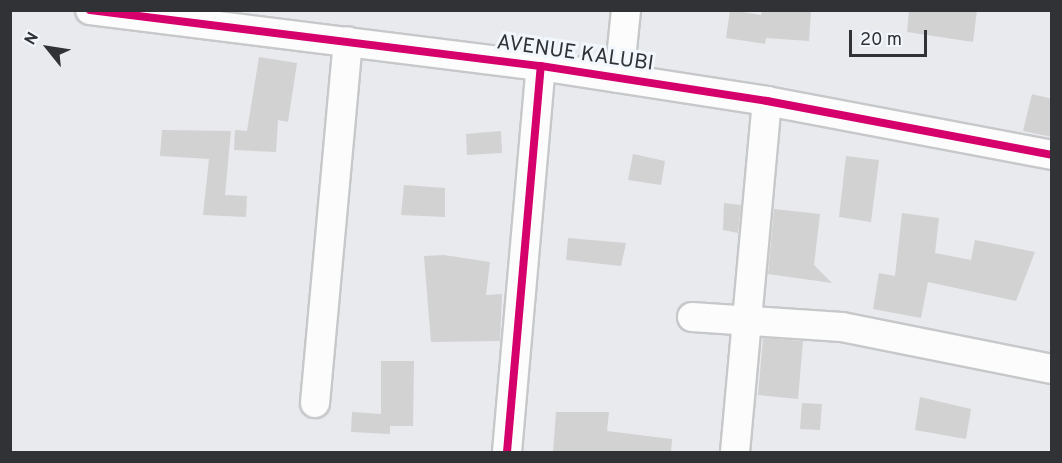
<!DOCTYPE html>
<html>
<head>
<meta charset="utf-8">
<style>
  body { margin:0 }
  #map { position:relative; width:1062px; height:463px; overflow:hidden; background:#e8eaed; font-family:Overpass,sans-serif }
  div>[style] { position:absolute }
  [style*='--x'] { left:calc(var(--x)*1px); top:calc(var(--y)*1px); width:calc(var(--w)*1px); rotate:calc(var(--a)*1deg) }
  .building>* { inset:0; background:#d2d2d2 }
  .roads { filter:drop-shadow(2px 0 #c6c8ca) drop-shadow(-2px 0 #c6c8ca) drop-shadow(0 2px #c6c8ca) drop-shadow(0 -2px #c6c8ca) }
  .minor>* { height:28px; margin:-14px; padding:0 14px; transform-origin:14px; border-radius:14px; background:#fcfcfc }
  .cycleway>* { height:8px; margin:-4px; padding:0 4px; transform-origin:4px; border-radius:4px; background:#d6006c }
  span { translate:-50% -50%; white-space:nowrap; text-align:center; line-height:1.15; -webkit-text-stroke:6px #f2f7fe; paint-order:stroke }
  .street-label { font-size:21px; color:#303235 }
  .frame { position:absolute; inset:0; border:12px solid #303235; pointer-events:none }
  .north { position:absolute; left:18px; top:18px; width:60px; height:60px; -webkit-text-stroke:4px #f2f7fe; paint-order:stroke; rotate:300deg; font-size:16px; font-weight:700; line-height:24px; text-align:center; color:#303235 }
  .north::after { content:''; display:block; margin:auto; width:21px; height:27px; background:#303235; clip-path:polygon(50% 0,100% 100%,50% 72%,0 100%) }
  .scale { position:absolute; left:849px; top:30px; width:78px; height:27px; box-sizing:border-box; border:3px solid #303235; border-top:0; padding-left:8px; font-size:18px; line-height:21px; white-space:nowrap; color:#303235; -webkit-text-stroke:4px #f2f7fe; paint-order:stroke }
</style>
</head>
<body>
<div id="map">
  <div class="building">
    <i style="clip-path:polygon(730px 10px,761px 15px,762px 10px,811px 10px,809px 41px,766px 38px,765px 44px,726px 38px)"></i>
    <i style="clip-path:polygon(909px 10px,977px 10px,973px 42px,907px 32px)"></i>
    <i style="clip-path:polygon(259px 57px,297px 63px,288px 122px,278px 120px,276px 152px,234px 150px,235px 130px,247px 131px)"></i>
    <i style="clip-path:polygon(1032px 94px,1052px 99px,1052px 137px,1023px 131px)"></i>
    <i style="clip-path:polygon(162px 130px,231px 131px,225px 195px,247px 196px,246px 217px,203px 215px,209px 159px,160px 156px)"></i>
    <i style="clip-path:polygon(501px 131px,502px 153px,467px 155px,466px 134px)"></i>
    <i style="clip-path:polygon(633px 154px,665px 161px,661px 185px,628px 180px)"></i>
    <i style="clip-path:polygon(846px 156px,879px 160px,871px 222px,839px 217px)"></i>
    <i style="clip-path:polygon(404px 185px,445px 188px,445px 217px,401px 215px)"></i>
    <i style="clip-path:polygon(724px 203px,741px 205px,738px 233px,723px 230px)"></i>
    <i style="clip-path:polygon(774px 209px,820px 214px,814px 265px,832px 283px,768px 274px)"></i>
    <i style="clip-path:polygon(902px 213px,939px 218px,935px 253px,971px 260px,975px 240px,1035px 252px,1016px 301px,928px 282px,921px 318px,873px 309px,879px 273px,895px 276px)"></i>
    <i style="clip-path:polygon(568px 238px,626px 243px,621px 266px,566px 260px)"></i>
    <i style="clip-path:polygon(444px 255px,490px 262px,486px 295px,502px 294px,500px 341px,431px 342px,424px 256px)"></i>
    <i style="clip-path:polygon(763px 338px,803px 341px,798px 399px,758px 395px)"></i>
    <i style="clip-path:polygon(381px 361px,414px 361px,413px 426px,390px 426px,390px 434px,351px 432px,352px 412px,381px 414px)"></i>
    <i style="clip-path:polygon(920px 397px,971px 409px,966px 439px,915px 430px)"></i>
    <i style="clip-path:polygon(802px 403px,822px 404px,820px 430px,800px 429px)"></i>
    <i style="clip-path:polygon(556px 412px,609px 412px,607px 431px,672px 439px,671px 453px,553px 453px)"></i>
  </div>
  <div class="roads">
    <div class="minor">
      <i style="--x:90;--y:10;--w:454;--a:7.1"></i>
      <i style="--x:541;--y:66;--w:229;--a:8.8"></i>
      <i style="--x:767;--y:101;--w:290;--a:10.7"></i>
      <i style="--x:619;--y:78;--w:68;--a:-84.1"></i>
      <i style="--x:692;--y:317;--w:150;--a:3.8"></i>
      <i style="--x:842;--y:327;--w:214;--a:11.3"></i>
      <i style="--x:315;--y:403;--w:363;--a:-84.8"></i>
      <i style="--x:507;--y:452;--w:387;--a:-85"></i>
      <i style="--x:735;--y:452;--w:352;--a:-84.8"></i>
    </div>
  </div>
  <div class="cycleway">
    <i style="--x:90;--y:10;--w:454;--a:7.1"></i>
    <i style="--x:541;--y:66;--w:229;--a:8.8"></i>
    <i style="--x:767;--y:101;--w:290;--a:10.7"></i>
    <i style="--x:507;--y:452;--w:387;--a:-85"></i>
  </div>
  <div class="street-label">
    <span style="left:575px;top:54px;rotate:8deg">AVENUE KALUBI</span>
  </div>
  <div class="frame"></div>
  <div class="north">N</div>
  <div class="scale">20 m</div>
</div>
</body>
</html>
